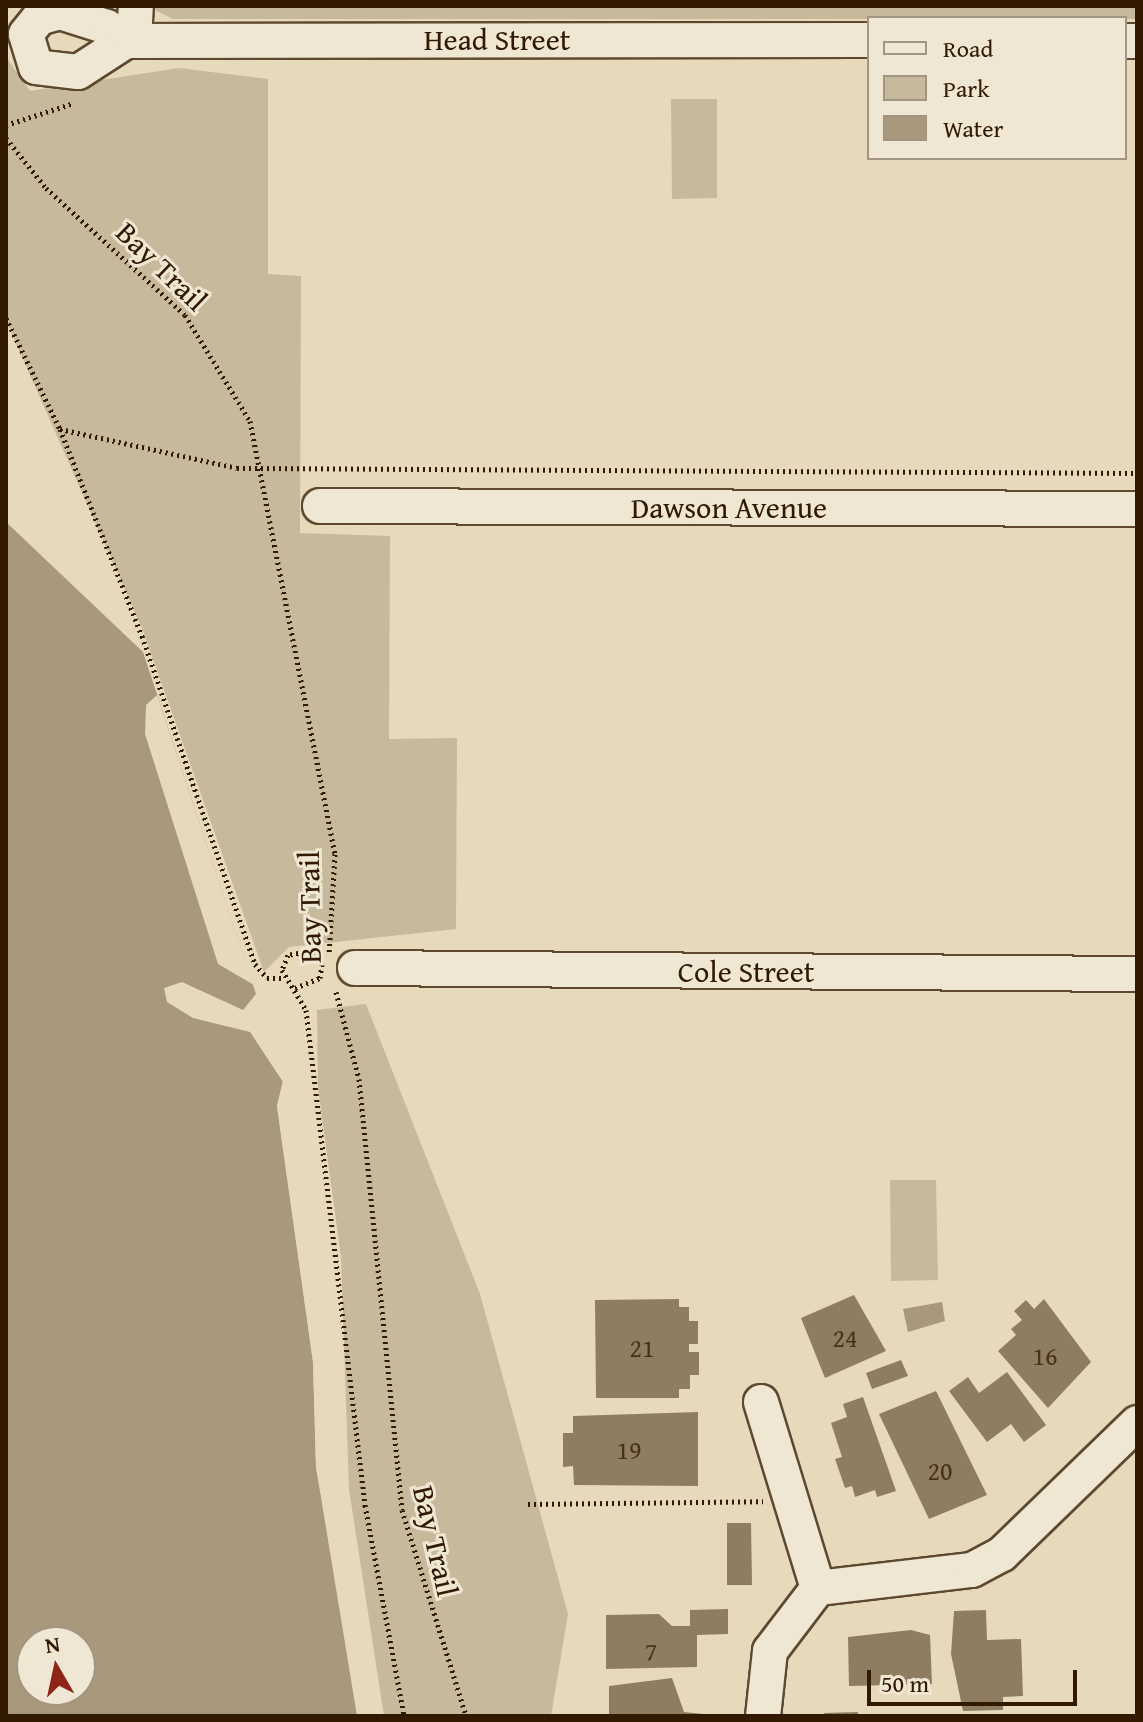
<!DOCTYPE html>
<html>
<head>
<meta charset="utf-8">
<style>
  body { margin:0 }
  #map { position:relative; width:1143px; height:1722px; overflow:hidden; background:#e6dabb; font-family:"Gentium Book Plus",serif }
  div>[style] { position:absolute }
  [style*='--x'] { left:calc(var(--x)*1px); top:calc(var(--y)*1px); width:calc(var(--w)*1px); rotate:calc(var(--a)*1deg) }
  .green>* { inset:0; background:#c7b99c }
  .water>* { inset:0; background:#a8987c }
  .pier>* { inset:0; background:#e6dabb }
  .building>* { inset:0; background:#8f7d62 }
  .path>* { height:5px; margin-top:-2.5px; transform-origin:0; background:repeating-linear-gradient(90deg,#311902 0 2px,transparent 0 6px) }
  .roads { filter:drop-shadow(2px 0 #5e4930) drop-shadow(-2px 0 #5e4930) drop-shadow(0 2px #5e4930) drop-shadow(0 -2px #5e4930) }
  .minor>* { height:34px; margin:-17px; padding:0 17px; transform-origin:17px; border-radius:17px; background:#efe7d3 }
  span { translate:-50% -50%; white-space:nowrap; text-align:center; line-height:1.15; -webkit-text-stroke:6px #efe7d3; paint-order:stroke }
  .number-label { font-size:26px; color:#48321a }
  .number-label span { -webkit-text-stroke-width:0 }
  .street-label { font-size:30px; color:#311902 }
  .frame { position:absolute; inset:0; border:8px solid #311902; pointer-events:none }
  .legend { position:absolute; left:867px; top:16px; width:260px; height:144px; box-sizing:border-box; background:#efe7d3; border:2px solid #a3957f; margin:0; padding:10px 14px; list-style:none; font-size:24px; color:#311902 }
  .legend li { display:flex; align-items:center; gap:16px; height:40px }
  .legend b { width:40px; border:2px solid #a3957f }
  .north { position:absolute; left:16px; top:1626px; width:80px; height:80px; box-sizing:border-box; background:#efe7d3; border:2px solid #a3957f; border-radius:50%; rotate:351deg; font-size:22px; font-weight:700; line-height:32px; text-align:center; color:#311902 }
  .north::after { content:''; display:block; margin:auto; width:28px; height:36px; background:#8f2418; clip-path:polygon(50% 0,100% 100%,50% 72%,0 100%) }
  .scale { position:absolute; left:867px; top:1670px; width:210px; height:36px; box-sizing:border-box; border:4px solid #311902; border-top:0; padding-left:10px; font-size:24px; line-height:28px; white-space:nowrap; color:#311902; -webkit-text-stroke:6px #efe7d3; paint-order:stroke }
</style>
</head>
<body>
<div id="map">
  <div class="green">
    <i style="clip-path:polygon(147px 6px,1137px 6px,1137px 19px,173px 19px)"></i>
    <i style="clip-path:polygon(6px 57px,30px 91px,179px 68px,268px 79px,268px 274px,301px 276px,300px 533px,390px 536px,389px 739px,457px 738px,456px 929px,289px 947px,264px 972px,142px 628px,6px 321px)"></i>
    <i style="clip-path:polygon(671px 99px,717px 99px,717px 198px,672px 199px)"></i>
    <i style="clip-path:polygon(366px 1004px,480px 1294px,568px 1614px,551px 1716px,384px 1716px,349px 1489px,341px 1257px,318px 1088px,317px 1010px)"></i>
    <i style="clip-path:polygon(890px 1180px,936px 1180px,938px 1280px,891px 1281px)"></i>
  </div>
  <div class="water">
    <i style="clip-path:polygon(evenodd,6px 522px,143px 652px,256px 994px,243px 1010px,182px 982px,164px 988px,167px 1002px,193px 1018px,250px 1032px,283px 1082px,277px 1106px,313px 1362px,316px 1467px,357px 1716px,6px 1716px,6px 522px,32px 1642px,80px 1642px,80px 1690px,32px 1690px,32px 1642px)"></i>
    <i style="clip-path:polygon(942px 1302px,945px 1321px,908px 1332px,903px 1309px)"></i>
  </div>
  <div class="pier">
    <i style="clip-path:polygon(157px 695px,248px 969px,254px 985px,218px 964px,145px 734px,146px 705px)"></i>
    <i style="clip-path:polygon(284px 1076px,288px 1092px,281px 1108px,317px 1362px,320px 1467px,361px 1716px,316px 1467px,313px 1362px,277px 1106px)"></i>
  </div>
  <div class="building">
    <i style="clip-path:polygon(854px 1295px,886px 1351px,825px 1378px,801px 1318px)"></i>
    <i style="clip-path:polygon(679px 1299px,679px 1307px,689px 1307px,689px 1321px,698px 1321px,698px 1344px,689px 1344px,689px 1352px,699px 1352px,699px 1375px,690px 1375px,690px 1389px,679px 1389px,679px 1398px,596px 1398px,595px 1300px)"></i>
    <i style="clip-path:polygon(1044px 1299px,1091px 1362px,1048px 1408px,998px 1351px,1016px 1335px,1011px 1329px,1022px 1320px,1014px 1311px,1026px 1300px,1034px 1309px)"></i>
    <i style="clip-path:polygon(901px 1360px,908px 1376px,872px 1389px,866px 1373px)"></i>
    <i style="clip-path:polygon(1007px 1372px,1046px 1425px,1024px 1442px,1011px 1424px,987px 1442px,949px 1391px,968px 1377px,979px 1393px)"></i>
    <i style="clip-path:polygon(936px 1391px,987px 1495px,929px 1519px,879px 1414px)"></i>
    <i style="clip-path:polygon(863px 1397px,896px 1491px,877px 1497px,875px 1490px,855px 1497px,852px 1486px,845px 1488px,835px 1459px,842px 1457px,831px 1423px,847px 1417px,843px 1404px)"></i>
    <i style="clip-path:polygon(698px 1412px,698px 1486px,574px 1485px,573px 1466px,563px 1467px,563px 1433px,573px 1433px,573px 1416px)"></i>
    <i style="clip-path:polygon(727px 1523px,751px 1523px,752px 1585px,727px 1585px)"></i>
    <i style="clip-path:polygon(728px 1609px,728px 1634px,697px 1635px,697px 1667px,606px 1669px,606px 1615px,659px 1614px,672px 1626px,690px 1626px,690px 1610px)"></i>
    <i style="clip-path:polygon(986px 1610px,987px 1640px,1021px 1639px,1023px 1696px,1003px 1697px,1003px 1710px,963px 1711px,951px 1654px,954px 1611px)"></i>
    <i style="clip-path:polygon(911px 1630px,930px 1635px,932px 1684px,849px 1686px,848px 1637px)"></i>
    <i style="clip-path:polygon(672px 1678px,684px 1712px,723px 1716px,609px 1716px,609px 1686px)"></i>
    <i style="clip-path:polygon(858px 1712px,858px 1716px,824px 1716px,824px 1713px)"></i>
  </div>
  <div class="path">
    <i style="--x:6;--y:125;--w:71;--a:-17.9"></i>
    <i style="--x:6;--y:138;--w:64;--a:51.3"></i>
    <i style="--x:46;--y:188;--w:188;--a:42.4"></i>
    <i style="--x:185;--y:315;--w:124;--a:58.5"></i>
    <i style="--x:250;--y:421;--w:441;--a:78.9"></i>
    <i style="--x:335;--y:854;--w:101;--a:93.4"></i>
    <i style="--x:6;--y:318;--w:123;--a:64.1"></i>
    <i style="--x:60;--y:429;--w:223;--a:68.4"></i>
    <i style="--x:142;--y:636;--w:347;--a:71"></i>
    <i style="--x:255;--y:964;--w:18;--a:49"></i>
    <i style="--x:267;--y:978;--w:18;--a:0"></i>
    <i style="--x:60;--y:429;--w:181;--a:12.4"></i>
    <i style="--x:237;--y:468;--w:900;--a:0.32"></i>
    <i style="--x:295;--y:988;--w:27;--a:-22"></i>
    <i style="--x:320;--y:978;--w:14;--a:-82"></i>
    <i style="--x:322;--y:964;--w:18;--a:-133"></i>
    <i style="--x:310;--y:951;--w:22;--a:170"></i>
    <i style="--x:288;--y:955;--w:16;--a:112"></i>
    <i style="--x:282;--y:970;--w:47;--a:59"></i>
    <i style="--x:306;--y:1010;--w:499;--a:83.2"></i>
    <i style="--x:365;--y:1505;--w:215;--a:79.5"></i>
    <i style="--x:336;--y:992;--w:90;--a:75.2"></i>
    <i style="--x:359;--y:1079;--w:433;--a:84.3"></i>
    <i style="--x:402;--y:1510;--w:216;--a:72.7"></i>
    <i style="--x:528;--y:1504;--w:235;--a:-0.7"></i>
  </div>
  <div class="roads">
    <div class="minor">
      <i style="--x:60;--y:12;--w:49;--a:17.7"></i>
      <i style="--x:107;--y:27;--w:24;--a:36"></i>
      <i style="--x:126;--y:41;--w:57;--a:147.1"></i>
      <i style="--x:78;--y:72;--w:42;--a:-173.2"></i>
      <i style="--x:36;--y:67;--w:34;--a:-107"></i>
      <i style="--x:26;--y:34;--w:21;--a:-51"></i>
      <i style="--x:39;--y:18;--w:22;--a:-16"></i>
      <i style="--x:126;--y:41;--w:743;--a:-0.08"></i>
      <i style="--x:134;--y:41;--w:35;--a:-87"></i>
      <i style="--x:1125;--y:41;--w:12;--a:0"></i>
      <i style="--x:320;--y:506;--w:817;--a:0.21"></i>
      <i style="--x:355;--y:968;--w:782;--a:0.44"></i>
      <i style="--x:761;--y:1402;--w:195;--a:73"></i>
      <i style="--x:818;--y:1588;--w:79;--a:127.3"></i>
      <i style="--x:770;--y:1651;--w:65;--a:96.1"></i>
      <i style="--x:818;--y:1588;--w:155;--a:-6.7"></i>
      <i style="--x:972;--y:1570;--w:34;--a:-28"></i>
      <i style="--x:1002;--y:1554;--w:188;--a:-44.1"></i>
    </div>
  </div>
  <div class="number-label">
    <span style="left:845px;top:1338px">24</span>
    <span style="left:642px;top:1348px">21</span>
    <span style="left:1045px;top:1356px">16</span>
    <span style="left:629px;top:1450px">19</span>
    <span style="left:940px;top:1471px">20</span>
    <span style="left:651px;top:1651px">7</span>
  </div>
  <div class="street-label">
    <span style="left:497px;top:39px">Head Street</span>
    <span style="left:162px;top:266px;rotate:44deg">Bay Trail</span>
    <span style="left:729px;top:507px">Dawson Avenue</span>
    <span style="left:309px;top:907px;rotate:-91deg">Bay Trail</span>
    <span style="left:746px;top:971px">Cole Street</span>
    <span style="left:436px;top:1541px;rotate:77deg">Bay Trail</span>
  </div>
  <div class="frame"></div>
  <ul class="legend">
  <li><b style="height:10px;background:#efe7d3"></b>Road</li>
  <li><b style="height:22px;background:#c7b99c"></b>Park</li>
  <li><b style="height:22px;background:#a8987c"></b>Water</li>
  </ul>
  <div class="north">N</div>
  <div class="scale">50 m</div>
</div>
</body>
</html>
